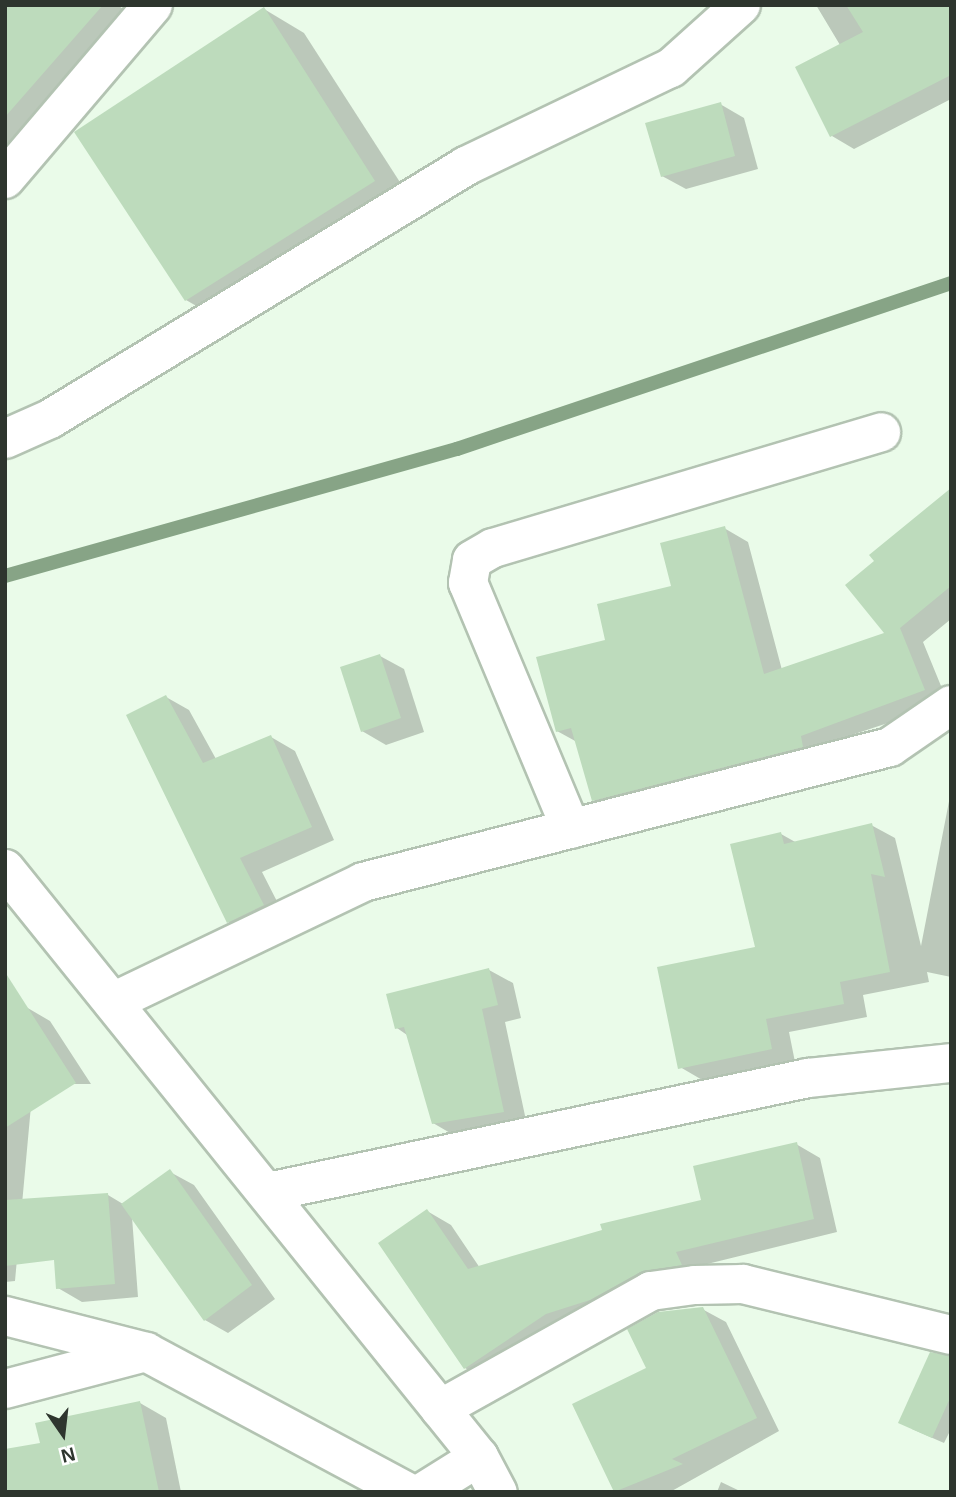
<!DOCTYPE html>
<html>
<head>
<meta charset="utf-8">
<style>
  body { margin:0 }
  #map { position:relative; width:956px; height:1497px; overflow:hidden; background:#eafbe9; font-family:Helvetica,sans-serif }
  div>[style] { position:absolute }
  [style*='--x'] { left:calc(var(--x)*1px); top:calc(var(--y)*1px); width:calc(var(--w)*1px); rotate:calc(var(--a)*1deg) }
  .shadow>* { inset:0; background:#0003 }
  .stream>* { height:14px; margin:-7px; padding:0 7px; transform-origin:7px; border-radius:7px; background:#87a486 }
  .building>* { inset:0; background:#bddbbc }
  .roads { filter:drop-shadow(2px 0 #b3c3b2) drop-shadow(-2px 0 #b3c3b2) drop-shadow(0 2px #b3c3b2) drop-shadow(0 -2px #b3c3b2) }
  .street>* { height:38px; margin:-19px; padding:0 19px; transform-origin:19px; border-radius:19px; background:#fff }
  .secondary>* { height:38px; margin:-19px; padding:0 19px; transform-origin:19px; border-radius:19px; background:#fff }
  span { translate:-50% -50%; white-space:nowrap; text-align:center; line-height:1.15; -webkit-text-stroke:7px #fff; paint-order:stroke }
  .frame { position:absolute; inset:0; border:7px solid #2e352e; pointer-events:none }
  .north { position:absolute; left:28px; top:1399px; width:70px; height:70px; -webkit-text-stroke:5px #fff; paint-order:stroke; rotate:166deg; font-size:19px; font-weight:700; line-height:28px; text-align:center; color:#2e352e }
  .north::after { content:''; display:block; margin:auto; width:24px; height:32px; background:#2e352e; clip-path:polygon(50% 0,100% 100%,50% 72%,0 100%) }
</style>
</head>
<body>
<div id="map">
  <div class="shadow">
    <i style="clip-path:polygon(10px 5px,118px 5px,130px 15px,5px 156px)"></i>
    <i style="clip-path:polygon(816px 5px,951px 5px,951px 99px,854px 149px,832px 136px,840px 45px)"></i>
    <i style="clip-path:polygon(264px 9px,304px 33px,414px 204px,226px 323px,186px 300px)"></i>
    <i style="clip-path:polygon(720px 104px,744px 118px,758px 169px,686px 189px,662px 176px)"></i>
    <i style="clip-path:polygon(951px 490px,951px 619px,923px 642px,948px 703px,617px 813px,593px 800px,577px 742px,557px 731px,608px 641px,674px 587px,724px 528px,748px 542px,782px 670px,887px 634px,877px 561px)"></i>
    <i style="clip-path:polygon(380px 656px,404px 669px,424px 732px,386px 745px,362px 731px)"></i>
    <i style="clip-path:polygon(166px 697px,189px 710px,216px 759px,271px 737px,295px 751px,334px 840px,262px 872px,286px 919px,252px 936px,228px 922px)"></i>
    <i style="clip-path:polygon(951px 791px,951px 977px,927px 972px,929px 982px,863px 995px,867px 1017px,789px 1032px,795px 1062px,704px 1081px,680px 1067px,757px 948px,781px 834px,797px 843px,871px 825px,895px 838px,921px 946px)"></i>
    <i style="clip-path:polygon(489px 970px,513px 983px,521px 1018px,505px 1022px,527px 1125px,457px 1137px,433px 1123px,407px 1035px,397px 1028px)"></i>
    <i style="clip-path:polygon(26px 1007px,50px 1021px,91px 1084px,33px 1084px,15px 1281px,5px 1282px,5px 1021px)"></i>
    <i style="clip-path:polygon(796px 1144px,820px 1158px,837px 1232px,699px 1266px,704px 1278px,489px 1382px,465px 1368px,380px 1244px,427px 1211px,451px 1225px,480px 1268px,703px 1201px)"></i>
    <i style="clip-path:polygon(170px 1172px,194px 1185px,275px 1299px,228px 1333px,205px 1320px,132px 1217px,138px 1297px,82px 1302px,58px 1288px,108px 1195px,123px 1204px)"></i>
    <i style="clip-path:polygon(702px 1309px,726px 1322px,779px 1431px,670px 1492px,616px 1492px,574px 1405px,649px 1369px)"></i>
    <i style="clip-path:polygon(951px 1375px,951px 1429px,944px 1443px,912px 1429px)"></i>
    <i style="clip-path:polygon(140px 1403px,166px 1418px,181px 1492px,5px 1492px,42px 1445px)"></i>
    <i style="clip-path:polygon(721px 1482px,742px 1492px,717px 1492px)"></i>
  </div>
  <div class="stream">
    <i style="--x:5;--y:576;--w:470;--a:-15.7"></i>
    <i style="--x:457;--y:449;--w:521;--a:-18.57"></i>
  </div>
  <div class="building">
    <i style="clip-path:polygon(5px 5px,103px 5px,5px 117px)"></i>
    <i style="clip-path:polygon(846px 5px,951px 5px,951px 75px,830px 137px,795px 67px,863px 32px)"></i>
    <i style="clip-path:polygon(264px 7px,375px 181px,185px 301px,74px 132px)"></i>
    <i style="clip-path:polygon(721px 102px,735px 156px,661px 177px,645px 123px)"></i>
    <i style="clip-path:polygon(951px 488px,951px 586px,900px 628px,925px 690px,801px 736px,803px 747px,592px 801px,571px 728px,556px 732px,536px 657px,605px 640px,597px 604px,671px 586px,660px 543px,725px 526px,764px 674px,884px 633px,845px 585px,874px 561px,869px 555px)"></i>
    <i style="clip-path:polygon(380px 654px,401px 718px,361px 732px,340px 667px)"></i>
    <i style="clip-path:polygon(166px 695px,203px 763px,271px 735px,312px 827px,240px 858px,264px 905px,227px 923px,126px 715px)"></i>
    <i style="clip-path:polygon(872px 823px,885px 877px,871px 874px,890px 972px,840px 982px,844px 1004px,766px 1019px,772px 1049px,678px 1069px,657px 967px,755px 947px,730px 844px,781px 832px,784px 844px)"></i>
    <i style="clip-path:polygon(489px 968px,498px 1005px,482px 1009px,504px 1112px,432px 1124px,404px 1027px,395px 1029px,386px 994px)"></i>
    <i style="clip-path:polygon(5px 972px,76px 1083px,5px 1128px)"></i>
    <i style="clip-path:polygon(797px 1142px,814px 1219px,676px 1252px,682px 1265px,641px 1272px,590px 1300px,546px 1314px,464px 1369px,378px 1243px,427px 1209px,468px 1269px,602px 1230px,600px 1224px,701px 1200px,693px 1166px)"></i>
    <i style="clip-path:polygon(170px 1169px,252px 1285px,204px 1321px,121px 1204px)"></i>
    <i style="clip-path:polygon(108px 1193px,115px 1284px,56px 1289px,54px 1260px,5px 1266px,5px 1200px)"></i>
    <i style="clip-path:polygon(703px 1307px,757px 1418px,672px 1459px,683px 1464px,614px 1492px,572px 1404px,646px 1368px,627px 1329px,658px 1312px)"></i>
    <i style="clip-path:polygon(930px 1352px,951px 1356px,951px 1396px,932px 1438px,898px 1423px)"></i>
    <i style="clip-path:polygon(140px 1401px,159px 1492px,5px 1492px,5px 1449px,40px 1443px,35px 1423px)"></i>
  </div>
  <div class="roads">
    <div class="street">
      <i style="--x:5;--y:179;--w:228;--a:-49.6"></i>
      <i style="--x:5;--y:439;--w:49;--a:-24"></i>
      <i style="--x:50;--y:419;--w:487;--a:-31.3"></i>
      <i style="--x:466;--y:166;--w:227;--a:-25.6"></i>
      <i style="--x:671;--y:68;--w:94;--a:-42"></i>
      <i style="--x:571;--y:829;--w:267;--a:-112.7"></i>
      <i style="--x:468;--y:583;--w:23;--a:-80"></i>
      <i style="--x:472;--y:560;--w:24;--a:-30"></i>
      <i style="--x:493;--y:548;--w:405;--a:-16.6"></i>
      <i style="--x:113;--y:1002;--w:277;--a:-25.6"></i>
      <i style="--x:363;--y:882;--w:544;--a:-14.37"></i>
      <i style="--x:890;--y:747;--w:74;--a:-34.5"></i>
      <i style="--x:268;--y:1192;--w:552;--a:-11.92"></i>
      <i style="--x:808;--y:1078;--w:144;--a:-6"></i>
      <i style="--x:5;--y:1316;--w:146;--a:14.3"></i>
      <i style="--x:146;--y:1352;--w:296;--a:28.2"></i>
      <i style="--x:5;--y:1389;--w:142;--a:-14.7"></i>
      <i style="--x:440;--y:1409;--w:242;--a:-29.2"></i>
      <i style="--x:651;--y:1291;--w:44;--a:-7.8"></i>
      <i style="--x:695;--y:1285;--w:48;--a:-1.2"></i>
      <i style="--x:743;--y:1284;--w:214;--a:13.8"></i>
      <i style="--x:423;--y:1492;--w:66;--a:-32"></i>
    </div>
    <div class="secondary">
      <i style="--x:5;--y:869;--w:755;--a:51.13"></i>
      <i style="--x:479;--y:1457;--w:40;--a:62"></i>
    </div>
  </div>
  <div class="frame"></div>
  <div class="north">N</div>
</div>
</body>
</html>
